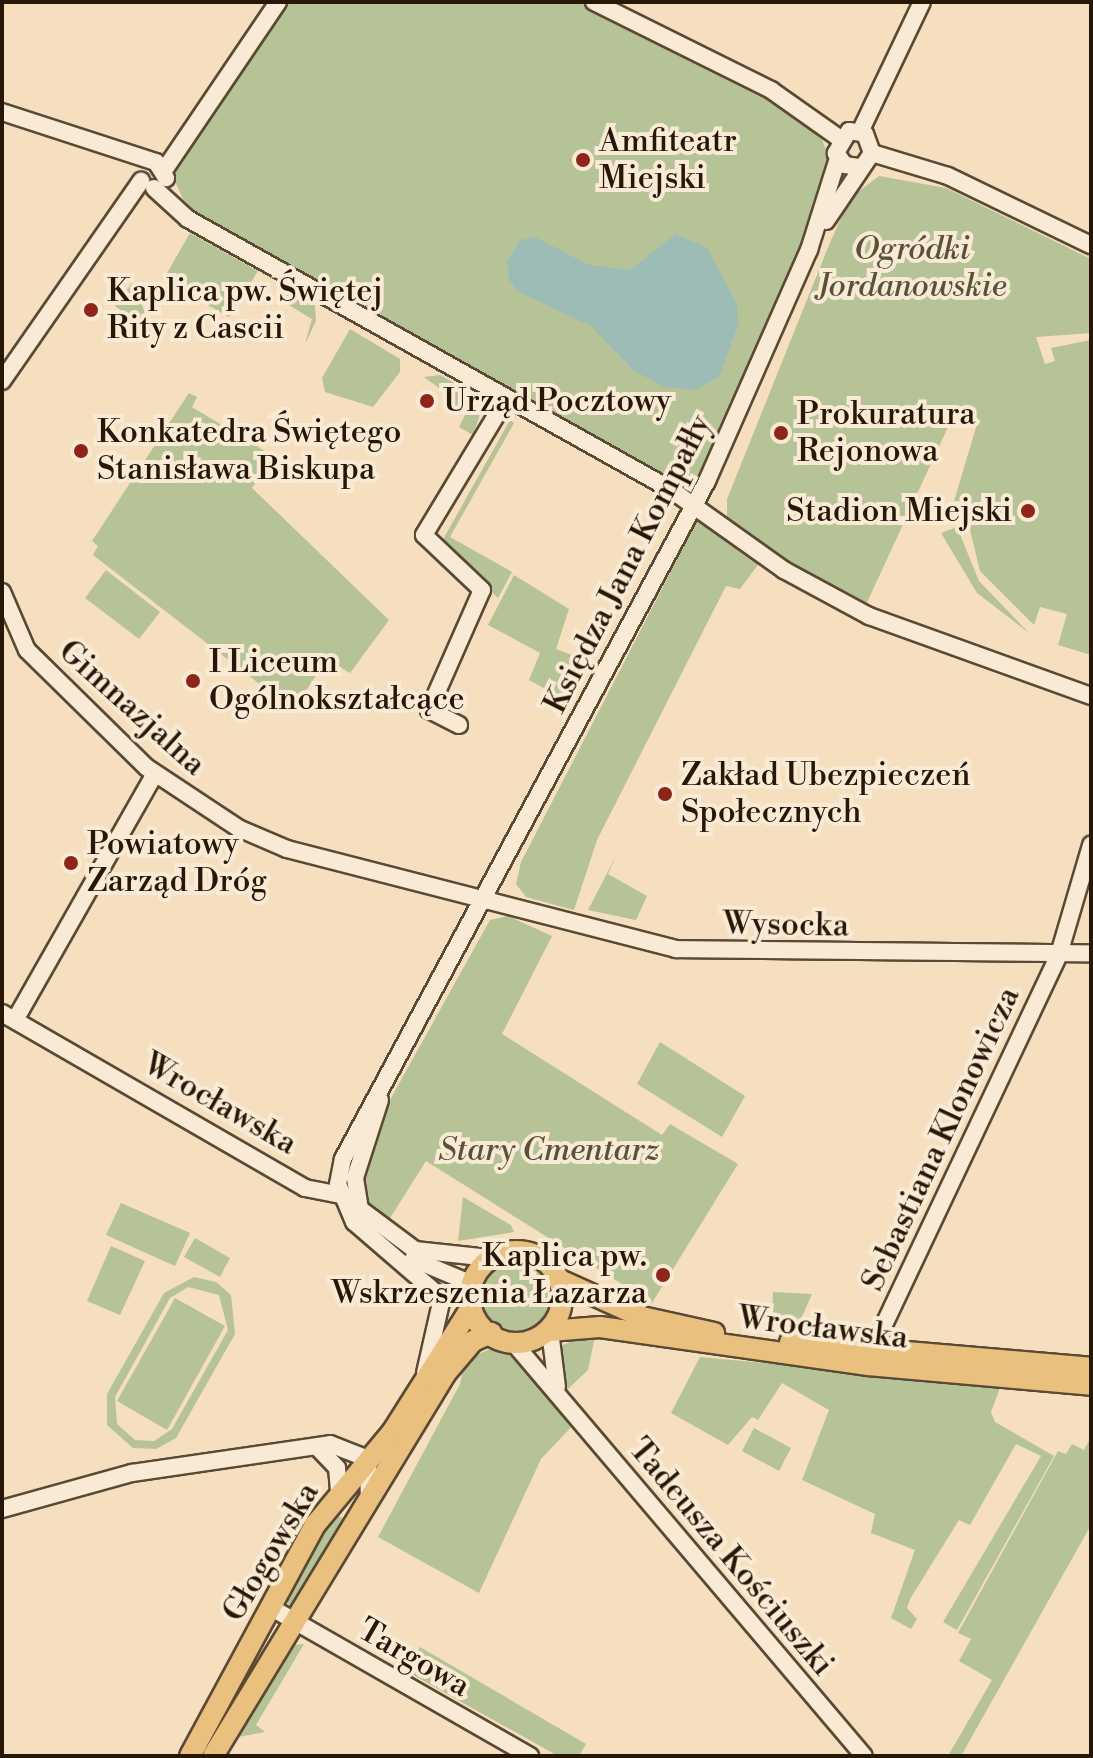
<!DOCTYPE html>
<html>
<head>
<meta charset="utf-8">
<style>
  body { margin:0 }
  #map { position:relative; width:1093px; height:1758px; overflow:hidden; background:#f5dfbe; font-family:"Libre Bodoni",serif }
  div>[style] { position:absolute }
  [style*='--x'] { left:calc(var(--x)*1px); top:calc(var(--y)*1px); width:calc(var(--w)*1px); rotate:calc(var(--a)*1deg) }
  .green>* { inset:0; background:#b6c396 }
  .round { border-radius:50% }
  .water>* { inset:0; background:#9dbcb6 }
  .roads { filter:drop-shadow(2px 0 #5a4934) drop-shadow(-2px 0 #5a4934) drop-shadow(0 2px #5a4934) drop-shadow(0 -2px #5a4934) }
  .minor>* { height:16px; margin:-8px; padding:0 8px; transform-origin:8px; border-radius:8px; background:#f8ead5 }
  .major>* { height:20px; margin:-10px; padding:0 10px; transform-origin:10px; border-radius:10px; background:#eac07f }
  .major>.ring { margin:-10px; padding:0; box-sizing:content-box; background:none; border:20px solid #eac07f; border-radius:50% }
  .dots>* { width:22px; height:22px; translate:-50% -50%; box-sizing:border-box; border:4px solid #f8ead5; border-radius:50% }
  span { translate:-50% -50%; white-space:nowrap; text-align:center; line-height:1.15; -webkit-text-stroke:8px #f8ead5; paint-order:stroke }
  .poi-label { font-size:32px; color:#261706 }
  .left { translate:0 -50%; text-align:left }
  .right { translate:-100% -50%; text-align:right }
  .park-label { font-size:32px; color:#585338; font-style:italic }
  .street-label { font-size:32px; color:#261706 }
  .frame { position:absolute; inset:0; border:4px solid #261706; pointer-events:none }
</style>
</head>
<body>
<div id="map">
  <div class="green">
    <i style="clip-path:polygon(285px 2px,579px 2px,769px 96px,821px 137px,832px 164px,809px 236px,695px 484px,681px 485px,599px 445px,205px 221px,183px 199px,171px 173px)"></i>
    <i style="clip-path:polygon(879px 176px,946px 188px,1091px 259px,1091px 333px,1036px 337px,1045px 364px,1055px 361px,1051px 348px,1091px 340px,1091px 655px,1058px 645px,1067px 614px,1040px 607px,1034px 625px,980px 571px,963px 501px,954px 501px,977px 424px,954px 414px,864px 609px,786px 564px,727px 519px,727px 499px,829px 245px,850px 198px)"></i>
    <i style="clip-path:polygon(190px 233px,258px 271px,229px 317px,163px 280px)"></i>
    <i style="clip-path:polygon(132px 283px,147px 317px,164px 328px,158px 338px,115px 306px)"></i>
    <i style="clip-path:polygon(289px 291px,315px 305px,316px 321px,305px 344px,312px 319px,282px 301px,274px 308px)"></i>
    <i style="clip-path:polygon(350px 329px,400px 359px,400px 372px,373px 407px,325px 392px,322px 378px)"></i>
    <i style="clip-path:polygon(440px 375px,485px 400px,473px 435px,459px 427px,466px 413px,452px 405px,454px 399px,424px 377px)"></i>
    <i style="clip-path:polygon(189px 393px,197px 397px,192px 407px,273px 456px,252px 488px,389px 620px,350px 673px,327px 659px,293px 710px,93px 555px,98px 546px,92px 541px)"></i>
    <i style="clip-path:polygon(510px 420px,514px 423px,450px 537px,512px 572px,498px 598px,441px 543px)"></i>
    <i style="clip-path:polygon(698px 519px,760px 562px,740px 589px,726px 586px,597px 840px,574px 910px,526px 897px,516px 884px,521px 862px)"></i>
    <i style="clip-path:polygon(957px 527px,979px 581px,1029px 633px,977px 593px,941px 533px)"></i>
    <i style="clip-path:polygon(106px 570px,160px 612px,139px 639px,85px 598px)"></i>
    <i style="clip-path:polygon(514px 575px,569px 609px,556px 649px,589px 662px,569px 702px,529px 680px,540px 653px,488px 625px)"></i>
    <i style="clip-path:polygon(616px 856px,608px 874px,647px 896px,636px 920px,588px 910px)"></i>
    <i style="clip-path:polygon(508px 916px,552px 936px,502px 1034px,662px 1135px,670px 1124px,738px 1164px,652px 1303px,426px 1161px,385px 1226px,364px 1206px,359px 1185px,391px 1098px,490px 920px)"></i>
    <i style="clip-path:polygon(660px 1042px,745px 1096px,722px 1137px,637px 1084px)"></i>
    <i style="clip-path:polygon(463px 1197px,511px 1225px,514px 1232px,458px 1241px)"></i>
    <i style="clip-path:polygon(121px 1203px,190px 1233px,175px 1266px,106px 1235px)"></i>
    <i style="clip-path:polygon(195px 1238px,230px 1258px,220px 1277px,184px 1257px)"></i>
    <i style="clip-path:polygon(111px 1246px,145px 1261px,120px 1315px,87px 1301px)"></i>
    <i class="round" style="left:480px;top:1260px;width:74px;height:74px"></i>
    <i style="clip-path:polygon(evenodd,194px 1277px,216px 1282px,231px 1295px,235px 1334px,176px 1438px,156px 1449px,133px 1448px,107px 1425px,107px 1394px,164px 1293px,194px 1277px,188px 1287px,219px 1295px,228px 1330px,172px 1429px,154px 1441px,135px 1440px,117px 1424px,115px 1397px,170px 1298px,188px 1287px)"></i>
    <i style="clip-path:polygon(773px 1292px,812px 1294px,797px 1328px,772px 1319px)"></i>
    <i style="clip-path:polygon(175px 1298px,225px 1326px,167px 1430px,117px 1401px)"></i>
    <i style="clip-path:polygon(596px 1332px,588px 1370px,566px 1391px,560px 1346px)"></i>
    <i style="clip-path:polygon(497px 1346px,513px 1352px,576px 1422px,541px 1459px,479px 1593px,378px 1537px,460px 1384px,465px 1360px)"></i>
    <i style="clip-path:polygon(700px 1357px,1001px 1385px,991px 1412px,995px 1422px,1054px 1456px,957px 1630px,943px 1622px,1041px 1456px,1016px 1444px,970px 1525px,959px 1520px,910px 1599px,907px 1608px,917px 1619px,911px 1629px,891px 1618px,915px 1550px,871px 1533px,875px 1514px,802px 1480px,829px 1410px,782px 1383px,758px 1420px,752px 1417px,728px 1445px,671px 1413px)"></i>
    <i style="clip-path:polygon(754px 1428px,791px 1448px,779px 1471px,742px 1451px)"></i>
    <i style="clip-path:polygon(1091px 1437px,1091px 1525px,961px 1756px,948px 1756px,992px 1680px,959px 1661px,971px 1639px,958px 1633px,1058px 1451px,1066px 1454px,1072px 1444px,1084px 1450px)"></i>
    <i style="clip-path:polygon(333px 1512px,345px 1520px,291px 1613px,286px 1596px)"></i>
    <i style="clip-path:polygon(304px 1644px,256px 1725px,265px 1732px,238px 1737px,223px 1756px,293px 1645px)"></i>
    <i style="clip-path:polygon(420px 1647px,586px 1744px,579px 1756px,558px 1756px,406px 1671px)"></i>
  </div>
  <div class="water">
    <i style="clip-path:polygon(676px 234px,707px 248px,737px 304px,738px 324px,720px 376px,695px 390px,664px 387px,633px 370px,591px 326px,519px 292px,509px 280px,507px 263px,520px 240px,535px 237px,589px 265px,630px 270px)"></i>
  </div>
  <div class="roads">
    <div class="minor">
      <i style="--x:594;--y:2;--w:198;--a:26.4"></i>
      <i style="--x:771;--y:90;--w:83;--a:35.2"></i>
      <i style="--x:2;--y:112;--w:162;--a:18"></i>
      <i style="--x:156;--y:162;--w:19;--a:58"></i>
      <i style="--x:860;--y:132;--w:144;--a:-64.5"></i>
      <i style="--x:872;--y:153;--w:79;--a:16.8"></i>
      <i style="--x:948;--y:176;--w:159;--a:25.8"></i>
      <i style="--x:165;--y:169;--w:202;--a:-55.9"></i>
      <i style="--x:154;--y:188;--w:46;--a:42.4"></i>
      <i style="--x:188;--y:219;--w:552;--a:29.26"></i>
      <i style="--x:670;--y:489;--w:140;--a:35.4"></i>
      <i style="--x:784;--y:570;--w:97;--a:28.4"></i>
      <i style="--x:869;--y:616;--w:236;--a:19.8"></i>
      <i style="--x:826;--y:221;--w:82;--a:-55.9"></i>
      <i style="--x:872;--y:153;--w:20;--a:-110"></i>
      <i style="--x:865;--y:134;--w:16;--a:-169"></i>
      <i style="--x:849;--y:131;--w:26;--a:121"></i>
      <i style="--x:836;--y:153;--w:15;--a:53"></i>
      <i style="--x:845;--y:165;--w:15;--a:8"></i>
      <i style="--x:2;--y:381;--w:244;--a:-55.2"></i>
      <i style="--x:2;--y:592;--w:63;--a:66.7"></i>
      <i style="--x:27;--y:650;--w:167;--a:44.5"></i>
      <i style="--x:146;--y:767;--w:110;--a:33.5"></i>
      <i style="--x:238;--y:828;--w:53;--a:23.2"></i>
      <i style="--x:287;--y:849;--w:402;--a:14.4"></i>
      <i style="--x:676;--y:949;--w:415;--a:0.6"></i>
      <i style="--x:459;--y:725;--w:34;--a:-153"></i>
      <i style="--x:429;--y:710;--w:131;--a:-66.2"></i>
      <i style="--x:482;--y:590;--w:80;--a:-136.5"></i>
      <i style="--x:424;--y:535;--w:159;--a:-58.9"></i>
      <i style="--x:2;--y:1013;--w:350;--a:30"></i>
      <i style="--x:305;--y:1188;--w:36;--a:11"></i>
      <i style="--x:15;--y:1020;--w:283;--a:-60.4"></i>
      <i style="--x:380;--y:1100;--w:82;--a:107.8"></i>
      <i style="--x:355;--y:1178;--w:31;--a:81"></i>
      <i style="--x:360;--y:1209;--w:69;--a:36.7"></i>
      <i style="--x:415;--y:1250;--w:75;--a:6.1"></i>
      <i style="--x:413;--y:1259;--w:62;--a:22.8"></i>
      <i style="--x:550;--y:1331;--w:56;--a:82.9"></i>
      <i style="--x:512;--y:1341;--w:544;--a:49.7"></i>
      <i style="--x:873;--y:1348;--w:436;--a:-64.7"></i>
      <i style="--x:1059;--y:954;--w:114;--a:-73.6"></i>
      <i style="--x:425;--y:1373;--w:77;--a:-77.2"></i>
      <i style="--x:442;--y:1298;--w:116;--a:-139.2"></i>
      <i style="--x:354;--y:1222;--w:41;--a:-112.8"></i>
      <i style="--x:338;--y:1184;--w:25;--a:-79"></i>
      <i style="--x:343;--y:1159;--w:770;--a:-61.77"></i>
      <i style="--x:707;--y:481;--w:253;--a:-66.2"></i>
      <i style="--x:809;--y:250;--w:96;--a:-72.5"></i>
      <i style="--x:317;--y:1447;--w:29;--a:46"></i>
      <i style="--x:337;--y:1468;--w:24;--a:85"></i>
      <i style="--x:2;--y:1509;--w:135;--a:-15.5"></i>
      <i style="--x:132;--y:1473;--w:200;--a:-8.3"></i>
      <i style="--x:330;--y:1444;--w:41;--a:21.5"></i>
      <i style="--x:368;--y:1459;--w:43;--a:88.7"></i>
      <i style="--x:270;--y:1607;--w:300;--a:29.8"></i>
    </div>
    <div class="major">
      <i class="ring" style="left:470px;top:1251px;width:72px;height:72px"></i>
      <i style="--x:560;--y:1280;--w:90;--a:24.3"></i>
      <i style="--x:642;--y:1317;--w:74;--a:12.5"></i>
      <i style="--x:550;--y:1331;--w:50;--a:-4.6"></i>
      <i style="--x:600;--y:1327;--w:271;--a:8.1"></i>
      <i style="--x:868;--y:1365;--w:224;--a:5.1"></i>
      <i style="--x:790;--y:1342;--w:302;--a:4.9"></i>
      <i style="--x:190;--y:1756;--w:263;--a:-61.6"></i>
      <i style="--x:315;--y:1525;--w:122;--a:-50.3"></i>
      <i style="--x:393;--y:1431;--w:144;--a:-57.7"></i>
      <i style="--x:213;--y:1756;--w:447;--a:-58.7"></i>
      <i style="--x:445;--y:1374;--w:43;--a:-49.7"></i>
      <i style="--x:473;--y:1341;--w:20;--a:-24"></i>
    </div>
  </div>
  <div class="dots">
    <i style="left:583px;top:160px;background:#8f2418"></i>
    <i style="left:91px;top:310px;background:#8f2418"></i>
    <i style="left:427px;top:401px;background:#8f2418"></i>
    <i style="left:781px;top:433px;background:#8f2418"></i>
    <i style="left:81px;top:451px;background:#8f2418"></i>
    <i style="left:1028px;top:511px;background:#8f2418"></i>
    <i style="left:193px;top:681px;background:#8f2418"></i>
    <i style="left:665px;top:794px;background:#8f2418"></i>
    <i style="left:71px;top:863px;background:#8f2418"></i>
    <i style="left:663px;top:1275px;background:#8f2418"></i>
  </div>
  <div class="poi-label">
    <span class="left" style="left:599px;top:160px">Amfiteatr<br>Miejski</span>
    <span class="left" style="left:107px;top:310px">Kaplica pw. Świętej<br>Rity z Cascii</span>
    <span class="left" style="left:443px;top:401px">Urząd Pocztowy</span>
    <span class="left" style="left:797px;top:433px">Prokuratura<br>Rejonowa</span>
    <span class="left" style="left:97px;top:451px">Konkatedra Świętego<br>Stanisława Biskupa</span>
    <span class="right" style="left:1012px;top:511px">Stadion Miejski</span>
    <span class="left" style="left:209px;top:681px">I Liceum<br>Ogólnokształcące</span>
    <span class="left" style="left:681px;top:794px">Zakład Ubezpieczeń<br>Społecznych</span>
    <span class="left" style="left:87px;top:863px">Powiatowy<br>Zarząd Dróg</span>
    <span class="right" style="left:647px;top:1275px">Kaplica pw.<br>Wskrzeszenia Łazarza</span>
  </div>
  <div class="park-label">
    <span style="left:912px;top:268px">Ogródki<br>Jordanowskie</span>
    <span style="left:549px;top:1150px">Stary Cmentarz</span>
  </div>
  <div class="street-label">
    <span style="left:628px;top:564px;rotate:-63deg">Księdza Jana Kompałły</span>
    <span style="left:132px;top:708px;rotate:42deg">Gimnazjalna</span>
    <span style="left:786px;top:925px;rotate:1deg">Wysocka</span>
    <span style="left:220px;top:1104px;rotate:30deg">Wrocławska</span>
    <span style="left:941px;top:1139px;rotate:-65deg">Sebastiana Klonowicza</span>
    <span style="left:823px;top:1328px;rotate:7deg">Wrocławska</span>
    <span style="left:271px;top:1552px;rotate:-59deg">Głogowska</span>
    <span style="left:731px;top:1557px;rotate:50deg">Tadeusza Kościuszki</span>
    <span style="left:414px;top:1658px;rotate:30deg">Targowa</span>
  </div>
  <div class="frame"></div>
</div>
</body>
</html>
